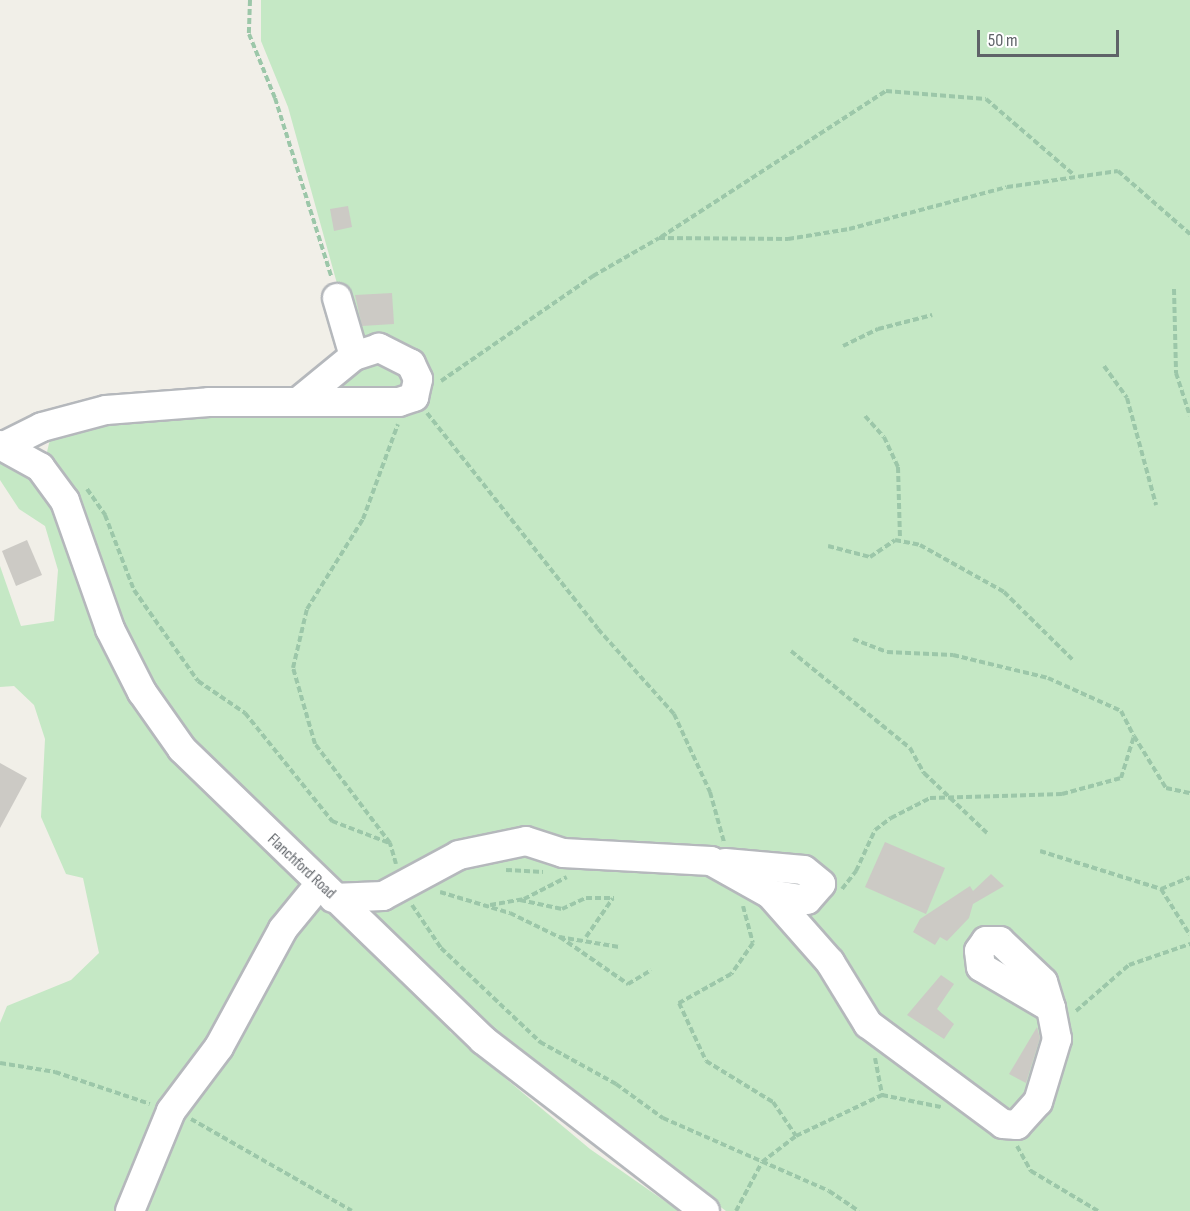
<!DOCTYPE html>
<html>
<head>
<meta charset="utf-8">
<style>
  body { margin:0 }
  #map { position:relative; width:1190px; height:1211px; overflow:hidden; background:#f1efe8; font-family:"Sofia Sans Condensed",sans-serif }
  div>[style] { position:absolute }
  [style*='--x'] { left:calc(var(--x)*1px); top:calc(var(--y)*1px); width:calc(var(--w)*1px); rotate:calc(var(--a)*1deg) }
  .green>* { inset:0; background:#c5e8c5 }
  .building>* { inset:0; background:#cccac5 }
  .path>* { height:4px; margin-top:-2px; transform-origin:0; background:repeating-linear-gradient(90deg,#9cc7a9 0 6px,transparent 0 9px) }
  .roads { filter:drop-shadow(2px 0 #b5b8bc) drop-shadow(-2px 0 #b5b8bc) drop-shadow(0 2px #b5b8bc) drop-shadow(0 -2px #b5b8bc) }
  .minor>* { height:28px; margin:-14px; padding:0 14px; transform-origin:14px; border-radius:14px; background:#fff }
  span { translate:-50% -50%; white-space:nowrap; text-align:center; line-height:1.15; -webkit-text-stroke:4.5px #fff; paint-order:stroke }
  .street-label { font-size:16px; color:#5f6368 }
  .scale { position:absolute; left:977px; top:30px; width:142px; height:27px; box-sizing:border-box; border:3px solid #5f6368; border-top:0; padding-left:8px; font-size:18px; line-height:21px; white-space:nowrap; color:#5f6368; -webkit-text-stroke:4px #fff; paint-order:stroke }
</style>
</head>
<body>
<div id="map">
  <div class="green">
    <i style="clip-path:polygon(261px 0,1190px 0,1190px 1211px,726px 1211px,517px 1056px,431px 980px,450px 1032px,590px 1149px,679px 1211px,0 1211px,0 1023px,7px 1006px,71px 980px,99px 953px,83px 878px,66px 874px,41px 817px,45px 739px,34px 705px,14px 686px,0 687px,0 566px,21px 626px,54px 621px,58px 570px,45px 526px,19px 509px,0 480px,0 451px,52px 460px,47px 452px,55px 418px,297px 389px,355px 346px,398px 341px,351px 334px,288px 107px,261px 41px)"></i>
  </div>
  <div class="building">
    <i style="clip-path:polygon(348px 206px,352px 227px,334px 231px,330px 209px)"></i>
    <i style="clip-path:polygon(392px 293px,394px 324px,362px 326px,355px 295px)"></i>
    <i style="clip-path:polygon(27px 540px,42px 575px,16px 586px,2px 551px)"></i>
    <i style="clip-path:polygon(0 763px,27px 778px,0 828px)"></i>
    <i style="clip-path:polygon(885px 842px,945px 868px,926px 914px,865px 887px)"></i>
    <i style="clip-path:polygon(991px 874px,1004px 886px,973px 904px,969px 918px,947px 941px,940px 937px,935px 945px,913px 932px,920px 919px,970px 886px,973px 891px)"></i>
    <i style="clip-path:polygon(941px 975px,954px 984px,937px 1009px,954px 1024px,944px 1039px,907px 1015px)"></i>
    <i style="clip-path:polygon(1037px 1027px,1040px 1038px,1026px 1083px,1009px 1074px)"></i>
  </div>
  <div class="path">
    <i style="--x:250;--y:0;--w:34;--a:92"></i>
    <i style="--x:249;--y:34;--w:69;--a:67.9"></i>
    <i style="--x:275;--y:98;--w:187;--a:72.5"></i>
    <i style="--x:661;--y:237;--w:268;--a:-33"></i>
    <i style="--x:886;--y:91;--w:100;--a:4.6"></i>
    <i style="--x:986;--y:99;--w:116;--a:40.8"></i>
    <i style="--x:1174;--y:289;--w:84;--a:88.6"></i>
    <i style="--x:1176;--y:373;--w:45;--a:72"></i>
    <i style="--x:843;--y:346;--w:39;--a:-26"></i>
    <i style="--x:878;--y:329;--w:56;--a:-14.5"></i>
    <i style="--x:1104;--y:366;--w:39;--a:54"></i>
    <i style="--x:1127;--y:398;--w:111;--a:74.8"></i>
    <i style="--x:441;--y:381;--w:185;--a:-34.6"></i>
    <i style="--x:593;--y:276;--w:76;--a:-29.9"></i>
    <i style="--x:659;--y:238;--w:129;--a:0.4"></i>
    <i style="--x:788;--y:239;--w:62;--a:-9.3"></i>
    <i style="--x:849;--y:229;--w:163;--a:-14.9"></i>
    <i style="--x:1007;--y:187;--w:112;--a:-8.2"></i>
    <i style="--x:1118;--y:171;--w:96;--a:41.2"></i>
    <i style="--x:427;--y:413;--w:275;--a:51.6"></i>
    <i style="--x:598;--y:629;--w:114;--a:48.2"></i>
    <i style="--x:674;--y:714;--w:86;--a:65.2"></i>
    <i style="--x:710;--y:792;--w:52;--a:74.4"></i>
    <i style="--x:865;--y:416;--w:28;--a:48"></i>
    <i style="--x:884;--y:437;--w:33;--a:65"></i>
    <i style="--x:898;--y:467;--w:72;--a:88.4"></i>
    <i style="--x:87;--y:489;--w:32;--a:55"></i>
    <i style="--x:105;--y:515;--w:80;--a:68.9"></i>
    <i style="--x:134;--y:590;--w:111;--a:54.9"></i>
    <i style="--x:198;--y:681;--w:57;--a:34.2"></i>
    <i style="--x:245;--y:713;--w:139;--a:51.1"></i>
    <i style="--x:332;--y:821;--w:61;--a:21.1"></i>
    <i style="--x:828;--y:546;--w:43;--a:14.7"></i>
    <i style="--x:870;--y:557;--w:30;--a:-34"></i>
    <i style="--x:895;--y:540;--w:25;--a:11"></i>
    <i style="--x:920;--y:545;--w:96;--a:29.2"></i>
    <i style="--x:1004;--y:592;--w:97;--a:44.6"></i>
    <i style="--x:853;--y:639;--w:36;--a:21"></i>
    <i style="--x:887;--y:652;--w:66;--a:2.6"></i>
    <i style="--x:953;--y:655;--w:98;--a:13.6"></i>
    <i style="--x:1048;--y:678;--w:80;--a:24.3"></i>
    <i style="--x:1121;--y:711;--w:28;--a:63"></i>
    <i style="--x:791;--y:651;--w:154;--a:39.2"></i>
    <i style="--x:910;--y:748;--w:29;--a:61"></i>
    <i style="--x:924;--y:773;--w:87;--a:43.6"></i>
    <i style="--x:1040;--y:851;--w:127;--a:17.4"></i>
    <i style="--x:1161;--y:889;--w:31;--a:-22"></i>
    <i style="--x:396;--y:864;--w:22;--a:-106"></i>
    <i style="--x:390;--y:843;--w:124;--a:-127.1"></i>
    <i style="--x:315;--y:744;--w:79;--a:-106.1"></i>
    <i style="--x:293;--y:668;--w:61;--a:-76.7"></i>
    <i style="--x:307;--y:609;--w:106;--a:-58.1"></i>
    <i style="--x:363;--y:519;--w:101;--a:-69.8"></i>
    <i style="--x:506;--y:870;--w:37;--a:3"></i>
    <i style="--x:842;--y:889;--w:23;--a:-52"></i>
    <i style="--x:856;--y:871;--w:45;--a:-65.1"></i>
    <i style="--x:875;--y:830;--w:20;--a:-37"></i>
    <i style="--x:891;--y:818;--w:44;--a:-27.1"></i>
    <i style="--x:930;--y:798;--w:132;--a:-1.7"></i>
    <i style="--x:1062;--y:794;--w:61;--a:-15.2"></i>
    <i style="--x:1121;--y:778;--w:44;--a:-72.8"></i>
    <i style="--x:1134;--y:736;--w:61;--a:58.4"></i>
    <i style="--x:1166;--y:788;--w:25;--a:12"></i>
    <i style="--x:1161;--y:889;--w:54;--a:57.8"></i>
    <i style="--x:440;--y:892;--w:73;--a:16.7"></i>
    <i style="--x:510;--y:913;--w:55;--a:26.1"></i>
    <i style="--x:559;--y:937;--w:61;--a:9.5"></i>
    <i style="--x:520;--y:900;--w:43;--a:12.1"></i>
    <i style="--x:562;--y:909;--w:26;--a:-25"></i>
    <i style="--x:586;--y:898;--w:28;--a:0"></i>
    <i style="--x:412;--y:905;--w:52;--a:56"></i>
    <i style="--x:441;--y:948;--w:137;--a:43.5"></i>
    <i style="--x:540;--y:1042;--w:87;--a:28.9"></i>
    <i style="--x:616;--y:1084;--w:58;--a:35.9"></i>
    <i style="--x:663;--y:1118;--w:181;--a:23.7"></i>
    <i style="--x:829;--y:1191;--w:36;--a:34"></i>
    <i style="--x:490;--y:905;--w:35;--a:-10"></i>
    <i style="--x:524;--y:899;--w:48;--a:-27.1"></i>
    <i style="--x:743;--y:906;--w:38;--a:75"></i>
    <i style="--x:753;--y:943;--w:38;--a:125"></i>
    <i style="--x:731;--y:974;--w:60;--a:150.9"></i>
    <i style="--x:679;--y:1003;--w:64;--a:65"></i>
    <i style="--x:706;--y:1061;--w:79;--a:31.5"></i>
    <i style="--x:773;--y:1102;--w:41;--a:55.9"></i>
    <i style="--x:560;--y:937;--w:83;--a:34.7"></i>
    <i style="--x:628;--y:984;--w:27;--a:-31"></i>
    <i style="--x:586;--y:937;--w:47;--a:-55.3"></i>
    <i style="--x:1076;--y:1011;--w:70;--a:-41"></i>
    <i style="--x:1129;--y:965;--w:65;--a:-19"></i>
    <i style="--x:875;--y:1058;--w:38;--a:79"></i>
    <i style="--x:0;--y:1063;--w:56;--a:9.3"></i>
    <i style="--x:55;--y:1072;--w:100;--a:18.6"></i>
    <i style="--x:191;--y:1119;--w:185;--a:29.7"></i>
    <i style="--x:1017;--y:1146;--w:29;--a:61"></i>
    <i style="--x:1031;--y:1171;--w:78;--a:30.8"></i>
    <i style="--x:736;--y:1211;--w:55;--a:-62"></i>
    <i style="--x:762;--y:1162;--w:43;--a:-37.4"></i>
    <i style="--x:796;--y:1136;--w:95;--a:-25.5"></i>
    <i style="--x:882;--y:1095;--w:60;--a:11.5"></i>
  </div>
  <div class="roads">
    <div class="minor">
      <i style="--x:337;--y:298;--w:60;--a:73.7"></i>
      <i style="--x:0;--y:445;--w:46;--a:28.8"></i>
      <i style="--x:40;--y:467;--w:42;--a:53.7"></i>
      <i style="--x:65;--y:501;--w:136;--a:70.6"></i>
      <i style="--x:110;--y:629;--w:71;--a:63.1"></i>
      <i style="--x:142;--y:692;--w:70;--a:54.9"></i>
      <i style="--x:182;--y:749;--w:419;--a:44"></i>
      <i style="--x:483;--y:1040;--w:280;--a:37.6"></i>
      <i style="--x:4;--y:446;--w:42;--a:-26.6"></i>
      <i style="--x:42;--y:427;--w:66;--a:-14.9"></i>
      <i style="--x:106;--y:410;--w:103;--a:-4.4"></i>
      <i style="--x:209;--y:402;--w:190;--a:0"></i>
      <i style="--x:399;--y:402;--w:16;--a:-18"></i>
      <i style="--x:414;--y:397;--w:18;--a:-77"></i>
      <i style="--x:418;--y:379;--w:17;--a:-115"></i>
      <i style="--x:411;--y:364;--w:36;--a:-153"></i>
      <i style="--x:379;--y:348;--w:26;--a:162"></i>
      <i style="--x:354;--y:356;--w:71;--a:140.7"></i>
      <i style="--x:725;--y:863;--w:79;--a:5.1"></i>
      <i style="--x:804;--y:870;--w:22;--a:39"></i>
      <i style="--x:821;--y:884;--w:21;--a:131"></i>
      <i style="--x:807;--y:900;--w:37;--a:-171"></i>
      <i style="--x:333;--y:898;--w:50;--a:-2.3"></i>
      <i style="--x:383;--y:896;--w:86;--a:-28.3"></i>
      <i style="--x:459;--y:855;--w:68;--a:-11.8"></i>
      <i style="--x:526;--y:841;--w:39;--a:18"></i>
      <i style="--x:563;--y:853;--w:148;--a:3.1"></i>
      <i style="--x:711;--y:861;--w:68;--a:29.2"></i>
      <i style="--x:770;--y:894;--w:91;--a:48.6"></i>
      <i style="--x:830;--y:962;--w:73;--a:58.5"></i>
      <i style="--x:868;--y:1024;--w:168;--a:36.5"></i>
      <i style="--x:1003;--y:1124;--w:14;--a:4"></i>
      <i style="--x:1017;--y:1125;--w:31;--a:-48"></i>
      <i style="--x:1038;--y:1102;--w:66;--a:-73.2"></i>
      <i style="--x:1057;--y:1039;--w:32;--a:-101"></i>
      <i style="--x:1051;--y:1008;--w:27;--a:-107"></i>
      <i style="--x:1043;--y:982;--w:59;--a:-136.4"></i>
      <i style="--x:1000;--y:941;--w:14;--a:180"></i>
      <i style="--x:986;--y:941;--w:12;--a:125"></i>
      <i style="--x:979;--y:951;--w:16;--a:83"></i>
      <i style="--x:981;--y:967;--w:81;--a:30.4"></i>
      <i style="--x:130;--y:1211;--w:108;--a:-67.7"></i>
      <i style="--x:171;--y:1111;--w:80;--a:-53.1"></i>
      <i style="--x:219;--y:1047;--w:134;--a:-61.5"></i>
      <i style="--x:283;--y:929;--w:57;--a:-50.7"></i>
    </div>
  </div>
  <div class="street-label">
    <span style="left:301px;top:867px;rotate:43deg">Flanchford Road</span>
  </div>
  <div class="scale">50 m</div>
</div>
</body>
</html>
